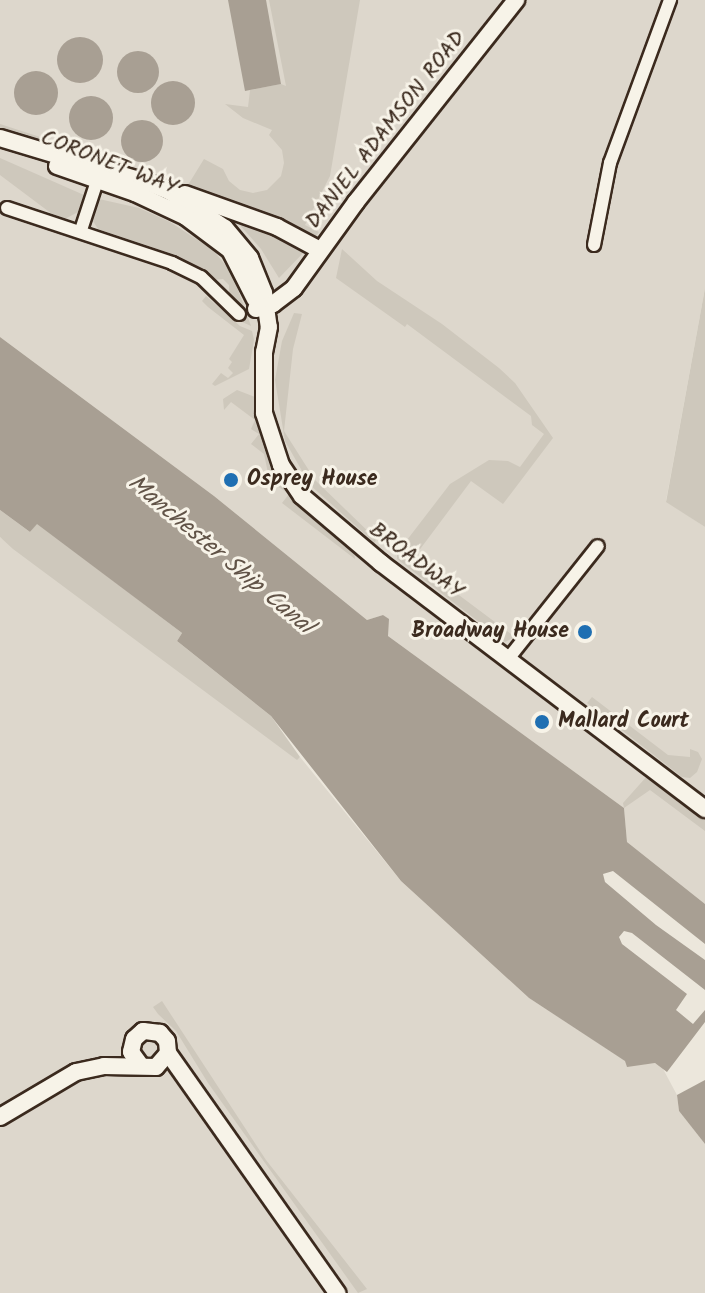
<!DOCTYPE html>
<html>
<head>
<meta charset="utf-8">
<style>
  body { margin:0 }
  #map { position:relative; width:705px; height:1293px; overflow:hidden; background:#ece7dc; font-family:Kalam,sans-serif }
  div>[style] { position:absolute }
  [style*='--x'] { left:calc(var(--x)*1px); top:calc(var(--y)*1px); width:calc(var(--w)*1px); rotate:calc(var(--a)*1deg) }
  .built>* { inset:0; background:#ddd7cc }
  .green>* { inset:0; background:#cec8bc }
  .water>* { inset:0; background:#a89f93 }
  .round { border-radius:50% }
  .roads { filter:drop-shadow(2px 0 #3b2a1e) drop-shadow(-2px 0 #3b2a1e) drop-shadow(0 2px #3b2a1e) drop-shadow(0 -2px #3b2a1e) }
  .street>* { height:12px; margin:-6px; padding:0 6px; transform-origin:6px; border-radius:6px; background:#f7f3e8 }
  .secondary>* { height:16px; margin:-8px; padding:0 8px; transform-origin:8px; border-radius:8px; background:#f7f3e8 }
  .dots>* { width:22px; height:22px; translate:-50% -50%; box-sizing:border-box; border:4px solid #f7f3e8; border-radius:50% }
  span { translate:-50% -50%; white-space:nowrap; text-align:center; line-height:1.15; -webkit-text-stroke:6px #f7f3e8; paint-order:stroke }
  .street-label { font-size:22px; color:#3b2a1e }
  .poi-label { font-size:22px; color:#3b2a1e; font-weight:700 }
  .left { translate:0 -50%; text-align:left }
  .right { translate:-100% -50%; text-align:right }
  .water-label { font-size:24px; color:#615347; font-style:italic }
</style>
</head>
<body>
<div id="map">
  <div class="built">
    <i style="clip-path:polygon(0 0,705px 0,705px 288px,666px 501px,705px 527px,705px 904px,627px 842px,624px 808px,388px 636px,388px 619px,383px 615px,367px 620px,214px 496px,0 337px)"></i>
    <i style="clip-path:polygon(0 537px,297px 759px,300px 757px,401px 881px,529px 998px,626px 1061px,627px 1066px,655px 1063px,662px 1067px,677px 1095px,679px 1111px,705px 1144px,705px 1293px,0 1293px)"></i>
  </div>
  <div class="green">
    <i style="clip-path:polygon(269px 0,360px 0,330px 176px,305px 225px,319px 232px,316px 236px,188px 189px,0 132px,0 124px,188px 185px,204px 159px,223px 169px,229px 181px,240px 190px,253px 193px,267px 190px,281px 176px,284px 163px,282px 150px,269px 135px,272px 130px,243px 118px,225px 104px,248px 107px,250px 90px,281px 84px,286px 86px)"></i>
    <i style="clip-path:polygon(0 158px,84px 195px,78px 212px,65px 219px,52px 214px,0 175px)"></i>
    <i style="clip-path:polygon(99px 199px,139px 208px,170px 222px,213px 250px,232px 273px,251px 326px,238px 320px,244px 313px,229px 298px,229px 285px,223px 279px,210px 280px,175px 258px,98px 229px,93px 221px)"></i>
    <i style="clip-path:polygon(252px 222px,305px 251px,279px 278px,261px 249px,238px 223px)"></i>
    <i style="clip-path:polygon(342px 249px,377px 281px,442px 324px,499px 368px,515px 383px,553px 438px,503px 504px,471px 481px,412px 560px,515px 637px,505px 642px,397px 559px,397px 553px,450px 484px,489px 460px,508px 461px,520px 467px,544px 434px,532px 425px,531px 416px,407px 324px,405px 327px,336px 278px)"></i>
    <i style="clip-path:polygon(705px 288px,705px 527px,666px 502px)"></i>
    <i style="clip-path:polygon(206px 296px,240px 326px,252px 331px,254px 340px,249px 369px,215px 386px,212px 384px,221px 373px,228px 378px,233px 373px,228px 368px,232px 362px,229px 359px,244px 335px,208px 307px,202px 301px)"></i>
    <i style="clip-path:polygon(294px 313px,302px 314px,293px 349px,284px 431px,315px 480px,376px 539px,375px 543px,310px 485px,285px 441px,275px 380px,282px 341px)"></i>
    <i style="clip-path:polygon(237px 390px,255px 397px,259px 427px,276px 469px,302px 506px,354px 550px,355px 559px,282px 503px,289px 494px,265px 478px,268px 473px,264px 454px,251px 444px,259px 434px,251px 429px,255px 420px,231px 402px,224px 410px,223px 399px)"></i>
    <i style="clip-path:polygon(0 510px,30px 532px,37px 523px,182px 633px,177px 641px,271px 716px,300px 757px,297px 760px,13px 549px,0 537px)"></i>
    <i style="clip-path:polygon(592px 697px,668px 755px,690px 757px,690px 749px,698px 752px,702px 759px,697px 772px,690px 778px,682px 777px,587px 703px)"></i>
    <i style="clip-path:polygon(648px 775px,705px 816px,705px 831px,650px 790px,624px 808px,623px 803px)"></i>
    <i style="clip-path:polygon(162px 1001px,266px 1160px,367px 1289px,358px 1293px,208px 1083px,176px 1031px,158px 1014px,153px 1007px)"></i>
  </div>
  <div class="water">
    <i style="clip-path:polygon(228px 0,266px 0,281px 84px,245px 91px)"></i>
    <i class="round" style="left:57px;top:37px;width:46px;height:46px"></i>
    <i class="round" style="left:117px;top:51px;width:42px;height:42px"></i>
    <i class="round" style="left:14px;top:71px;width:44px;height:44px"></i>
    <i class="round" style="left:151px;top:81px;width:44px;height:44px"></i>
    <i class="round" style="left:69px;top:96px;width:44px;height:44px"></i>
    <i class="round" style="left:121px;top:120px;width:42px;height:42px"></i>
    <i style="clip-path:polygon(0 337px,214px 496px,367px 620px,383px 615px,389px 619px,388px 636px,624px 808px,627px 842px,705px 904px,705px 944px,613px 871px,603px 874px,605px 882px,656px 925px,705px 960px,705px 990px,632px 933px,624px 931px,619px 937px,622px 944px,687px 994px,676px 1010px,693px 1024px,705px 1010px,705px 1022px,667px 1072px,655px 1063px,627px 1067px,625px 1061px,529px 998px,401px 881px,271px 716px,177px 641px,182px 633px,37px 524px,30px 532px,0 510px)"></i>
    <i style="clip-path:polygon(705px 1080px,705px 1144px,679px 1111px,677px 1095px)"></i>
  </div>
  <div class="roads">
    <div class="street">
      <i style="--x:7;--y:208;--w:174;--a:18.4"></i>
      <i style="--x:172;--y:263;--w:32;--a:26"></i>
      <i style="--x:201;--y:277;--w:53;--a:44.2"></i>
      <i style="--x:81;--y:230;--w:61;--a:-71.9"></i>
      <i style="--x:594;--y:245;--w:84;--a:-79"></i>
      <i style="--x:610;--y:163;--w:174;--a:-69.8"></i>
      <i style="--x:508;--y:659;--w:144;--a:-51.5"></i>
    </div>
    <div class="secondary">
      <i style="--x:0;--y:138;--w:156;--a:16.8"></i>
      <i style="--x:149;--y:183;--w:22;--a:22"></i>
      <i style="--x:169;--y:191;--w:67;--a:33.5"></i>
      <i style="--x:225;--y:228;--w:39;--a:50"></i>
      <i style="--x:250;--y:258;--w:38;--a:68"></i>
      <i style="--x:264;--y:293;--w:34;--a:82"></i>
      <i style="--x:269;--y:327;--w:25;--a:101"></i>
      <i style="--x:264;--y:352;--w:61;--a:90"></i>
      <i style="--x:264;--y:413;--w:55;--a:71.9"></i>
      <i style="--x:281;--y:465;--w:37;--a:56"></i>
      <i style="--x:302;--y:496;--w:104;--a:40.3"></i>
      <i style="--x:381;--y:563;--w:407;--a:37.2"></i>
      <i style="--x:57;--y:166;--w:83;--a:19.1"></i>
      <i style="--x:135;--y:193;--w:56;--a:25.2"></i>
      <i style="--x:186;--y:217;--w:55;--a:36.9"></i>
      <i style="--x:230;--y:250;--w:55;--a:63"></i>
      <i style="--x:185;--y:194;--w:98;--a:19.7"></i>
      <i style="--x:277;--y:227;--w:49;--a:28.1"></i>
      <i style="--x:256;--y:309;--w:18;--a:-16"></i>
      <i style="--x:273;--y:304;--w:26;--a:-37"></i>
      <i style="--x:294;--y:288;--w:106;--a:-54.2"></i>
      <i style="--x:356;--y:202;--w:258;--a:-51.6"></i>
      <i style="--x:168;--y:1053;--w:294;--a:54.8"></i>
      <i style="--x:0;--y:1117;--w:88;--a:-30.6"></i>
      <i style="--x:76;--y:1072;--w:29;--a:-12"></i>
      <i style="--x:104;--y:1066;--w:52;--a:1.1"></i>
      <i style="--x:156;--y:1067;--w:18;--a:-49"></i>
      <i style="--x:168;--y:1053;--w:12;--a:-95"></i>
      <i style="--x:167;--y:1041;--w:11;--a:-131"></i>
      <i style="--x:160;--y:1033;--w:17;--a:-173"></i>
      <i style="--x:143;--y:1031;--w:12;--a:138"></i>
      <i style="--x:134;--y:1039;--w:13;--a:103"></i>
      <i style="--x:131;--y:1052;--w:17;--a:54"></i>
    </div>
  </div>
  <div class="dots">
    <i style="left:231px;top:480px;background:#1f6fb2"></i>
    <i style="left:585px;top:632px;background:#1f6fb2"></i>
    <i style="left:542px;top:722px;background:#1f6fb2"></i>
  </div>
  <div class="street-label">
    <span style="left:386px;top:130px;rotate:-52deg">DANIEL ADAMSON ROAD</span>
    <span style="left:109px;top:163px;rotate:21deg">CORONET WAY</span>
    <span style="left:416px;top:561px;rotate:37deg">BROADWAY</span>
  </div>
  <div class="poi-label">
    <span class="left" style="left:247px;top:480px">Osprey House</span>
    <span class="right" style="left:569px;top:632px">Broadway House</span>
    <span class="left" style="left:558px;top:722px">Mallard Court</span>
  </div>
  <div class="water-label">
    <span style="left:220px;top:555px;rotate:40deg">Manchester Ship Canal</span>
  </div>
</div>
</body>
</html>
